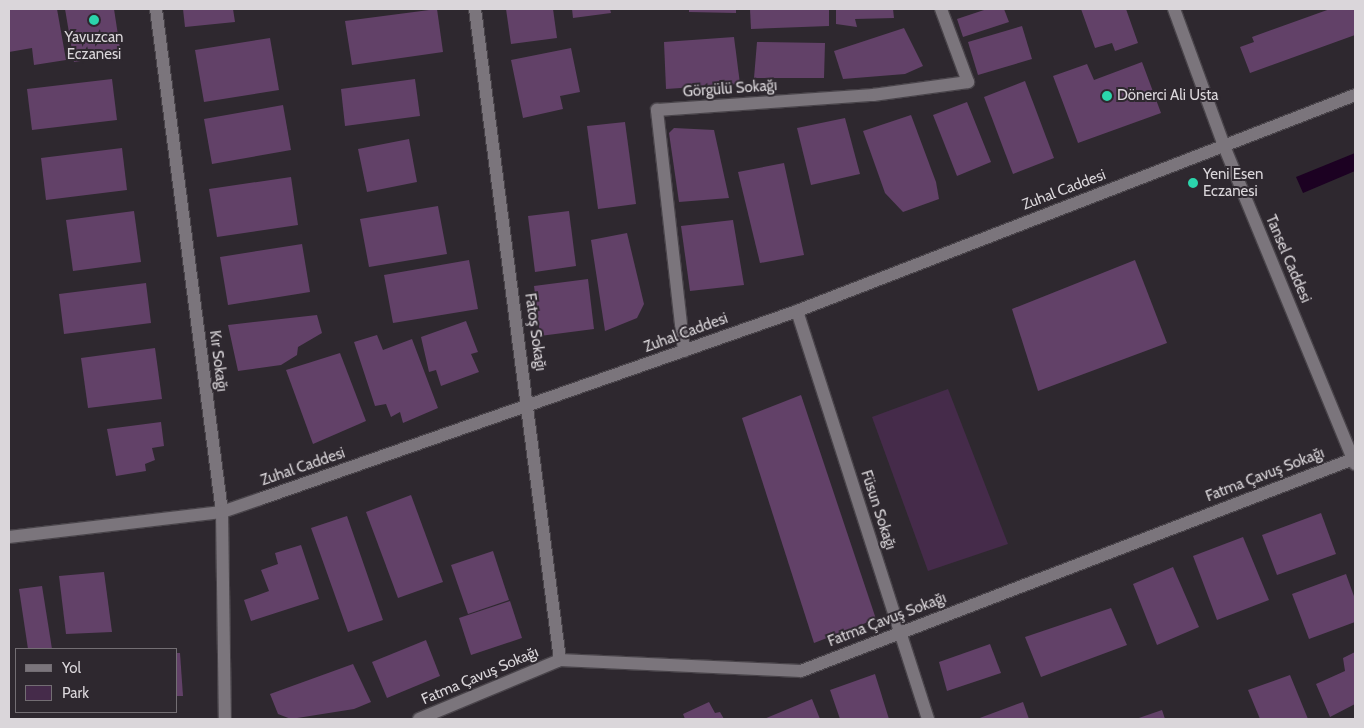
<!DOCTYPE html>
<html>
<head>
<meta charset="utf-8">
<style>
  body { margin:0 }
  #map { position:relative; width:1364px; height:728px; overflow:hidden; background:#2e282f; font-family:Cabin,sans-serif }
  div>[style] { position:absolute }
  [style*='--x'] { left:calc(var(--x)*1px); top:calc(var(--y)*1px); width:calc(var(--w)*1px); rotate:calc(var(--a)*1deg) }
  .green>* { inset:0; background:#452b4a }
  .water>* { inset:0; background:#1c0122 }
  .building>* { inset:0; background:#624168 }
  .roads { filter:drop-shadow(1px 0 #49444a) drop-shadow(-1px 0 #49444a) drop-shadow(0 1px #49444a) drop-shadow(0 -1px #49444a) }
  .street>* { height:12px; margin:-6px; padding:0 6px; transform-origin:6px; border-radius:6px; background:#7b757c }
  .secondary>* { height:12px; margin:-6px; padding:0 6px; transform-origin:6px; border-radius:6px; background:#7b757c }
  .dots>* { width:14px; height:14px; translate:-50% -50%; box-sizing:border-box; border:2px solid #2e282f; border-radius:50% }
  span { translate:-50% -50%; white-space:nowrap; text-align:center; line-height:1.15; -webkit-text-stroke:4px #2e282f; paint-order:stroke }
  .poi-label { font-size:15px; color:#dad6da }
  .left { translate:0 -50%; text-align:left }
  .street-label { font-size:15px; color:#dad6da }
  .frame { position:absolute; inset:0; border:10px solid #dad6da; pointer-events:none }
  .legend { position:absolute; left:15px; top:648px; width:162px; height:65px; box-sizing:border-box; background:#2e282f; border:1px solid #736e73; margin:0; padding:6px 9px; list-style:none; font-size:15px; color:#dad6da }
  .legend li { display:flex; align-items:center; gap:10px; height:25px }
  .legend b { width:25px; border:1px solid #736e73 }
</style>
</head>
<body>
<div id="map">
  <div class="green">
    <i style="clip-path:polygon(948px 389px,1008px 544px,928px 571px,872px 417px)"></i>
  </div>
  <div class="water">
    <i style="clip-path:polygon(1355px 153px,1355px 171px,1303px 193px,1296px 177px)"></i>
  </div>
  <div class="building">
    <i style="clip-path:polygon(9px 9px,57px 9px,66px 60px,34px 65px,32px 48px,9px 52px)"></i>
    <i style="clip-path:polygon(65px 9px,114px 9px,121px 55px,74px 62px)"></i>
    <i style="clip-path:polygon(183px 9px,233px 9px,235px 22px,185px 27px)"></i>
    <i style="clip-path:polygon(437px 9px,443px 52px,352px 65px,345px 21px)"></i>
    <i style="clip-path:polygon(506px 9px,553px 9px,557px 38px,511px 44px)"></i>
    <i style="clip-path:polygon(572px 9px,610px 9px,611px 13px,573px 18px)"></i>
    <i style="clip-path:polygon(689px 9px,736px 9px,736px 13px,689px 12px)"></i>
    <i style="clip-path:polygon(750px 9px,829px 9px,829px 26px,751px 29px)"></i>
    <i style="clip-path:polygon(836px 9px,893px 9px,894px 18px,855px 19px,857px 27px,836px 24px)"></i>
    <i style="clip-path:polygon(987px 9px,1004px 9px,1009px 22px,963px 37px,957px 19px)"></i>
    <i style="clip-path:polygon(1081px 9px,1126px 9px,1138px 43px,1115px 51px,1112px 43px,1095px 48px)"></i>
    <i style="clip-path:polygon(1330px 9px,1355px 9px,1355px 35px,1250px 73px,1240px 47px,1254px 42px,1252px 37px)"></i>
    <i style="clip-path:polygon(1022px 26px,1032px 59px,978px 75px,968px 42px)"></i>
    <i style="clip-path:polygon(904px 28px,923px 66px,905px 74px,843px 79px,834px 51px)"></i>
    <i style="clip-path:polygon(734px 37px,740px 84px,666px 89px,664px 42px)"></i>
    <i style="clip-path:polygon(270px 38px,279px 90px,204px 102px,195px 50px)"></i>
    <i style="clip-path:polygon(757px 42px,825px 43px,824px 78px,754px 78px)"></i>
    <i style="clip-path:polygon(571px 48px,580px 92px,560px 96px,563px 109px,523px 118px,511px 60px)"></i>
    <i style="clip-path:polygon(1142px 62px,1161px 113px,1078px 143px,1053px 76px,1087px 64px,1094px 80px)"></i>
    <i style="clip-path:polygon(112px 79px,117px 120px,32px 130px,27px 89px)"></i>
    <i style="clip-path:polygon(415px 79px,420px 116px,345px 126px,341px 89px)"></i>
    <i style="clip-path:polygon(1025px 81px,1054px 158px,1013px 174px,984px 97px)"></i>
    <i style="clip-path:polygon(967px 102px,991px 162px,957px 176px,933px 115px)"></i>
    <i style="clip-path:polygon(283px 105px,291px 150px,212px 164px,204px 119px)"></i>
    <i style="clip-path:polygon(911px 115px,936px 182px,939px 199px,903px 212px,885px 193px,863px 131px)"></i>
    <i style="clip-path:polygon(845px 118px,860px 174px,811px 185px,797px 128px)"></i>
    <i style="clip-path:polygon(625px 122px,636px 204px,598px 209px,587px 126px)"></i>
    <i style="clip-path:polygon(674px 128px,714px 130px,729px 198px,679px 202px,669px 133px)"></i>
    <i style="clip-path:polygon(409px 139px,417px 182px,367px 192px,358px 149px)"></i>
    <i style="clip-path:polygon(122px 148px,127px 190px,46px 200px,41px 158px)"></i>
    <i style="clip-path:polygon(784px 163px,804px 255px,760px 263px,738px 172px)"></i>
    <i style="clip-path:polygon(291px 177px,298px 225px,217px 237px,209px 189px)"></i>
    <i style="clip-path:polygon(438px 206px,447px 254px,369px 267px,360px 219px)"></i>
    <i style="clip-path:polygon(134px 211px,141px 262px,73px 271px,66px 220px)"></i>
    <i style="clip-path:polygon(569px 211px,576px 266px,535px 272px,528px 216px)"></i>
    <i style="clip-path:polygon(733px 220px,744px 285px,690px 291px,681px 226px)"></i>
    <i style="clip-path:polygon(627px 233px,644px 304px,637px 318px,605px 331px,591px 240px)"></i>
    <i style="clip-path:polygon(302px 244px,310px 292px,228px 305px,220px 257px)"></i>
    <i style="clip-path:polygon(469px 260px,478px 309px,393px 323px,384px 275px)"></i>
    <i style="clip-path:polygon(1135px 260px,1167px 343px,1038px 391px,1012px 309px)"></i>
    <i style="clip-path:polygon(588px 279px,594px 329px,540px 336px,534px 286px)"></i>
    <i style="clip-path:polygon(146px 283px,151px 323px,64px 334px,59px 294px)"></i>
    <i style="clip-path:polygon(317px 315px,322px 333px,298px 347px,297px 355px,281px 365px,238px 371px,228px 325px)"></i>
    <i style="clip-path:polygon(466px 321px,478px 352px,471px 354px,479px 372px,441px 386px,436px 370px,429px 372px,421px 337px)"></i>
    <i style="clip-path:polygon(377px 335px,383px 350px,412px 339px,438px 408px,403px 423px,400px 412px,391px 417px,386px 404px,375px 406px,354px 342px)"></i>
    <i style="clip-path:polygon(155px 348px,162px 399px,88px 408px,81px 358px)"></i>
    <i style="clip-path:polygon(340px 353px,366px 421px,313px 444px,286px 370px)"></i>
    <i style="clip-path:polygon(801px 395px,876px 619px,814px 643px,742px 418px)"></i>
    <i style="clip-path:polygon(161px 422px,164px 446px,152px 448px,155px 460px,145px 464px,146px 471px,116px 476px,107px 429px)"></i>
    <i style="clip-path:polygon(411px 495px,443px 582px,398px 598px,366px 512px)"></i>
    <i style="clip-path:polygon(1321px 513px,1336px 554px,1277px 575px,1262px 535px)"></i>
    <i style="clip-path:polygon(347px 516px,383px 620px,348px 632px,311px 528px)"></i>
    <i style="clip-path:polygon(1243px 537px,1269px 600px,1217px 620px,1193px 556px)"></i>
    <i style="clip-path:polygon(301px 545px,319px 599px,251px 621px,244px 600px,269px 591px,261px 570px,278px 564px,275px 553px)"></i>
    <i style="clip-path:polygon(493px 551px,509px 600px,468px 614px,451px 565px)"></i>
    <i style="clip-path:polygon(1173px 567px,1199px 627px,1157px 645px,1133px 584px)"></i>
    <i style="clip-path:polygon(104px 572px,112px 632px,66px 634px,59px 576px)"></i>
    <i style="clip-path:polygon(1346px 574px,1355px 599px,1355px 622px,1309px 639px,1292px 594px)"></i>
    <i style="clip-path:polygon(42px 586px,52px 649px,28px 649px,19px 589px)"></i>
    <i style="clip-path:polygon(510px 601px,522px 638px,471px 655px,459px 618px)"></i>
    <i style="clip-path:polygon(1111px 608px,1127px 645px,1041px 677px,1025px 637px)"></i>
    <i style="clip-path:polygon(426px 640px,440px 676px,387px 698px,372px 662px)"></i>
    <i style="clip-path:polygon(990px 644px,1001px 673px,947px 691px,939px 662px)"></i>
    <i style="clip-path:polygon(1355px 652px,1355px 704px,1330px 717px,1316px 684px,1345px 671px,1343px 658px)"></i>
    <i style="clip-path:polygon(176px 653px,180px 653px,183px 696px,176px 696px)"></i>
    <i style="clip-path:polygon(353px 664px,371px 702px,354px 709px,291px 719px,278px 714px,270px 694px)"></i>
    <i style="clip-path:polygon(875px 674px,889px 719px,840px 719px,830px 690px)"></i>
    <i style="clip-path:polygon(1290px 675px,1308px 719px,1260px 719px,1248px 690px)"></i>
    <i style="clip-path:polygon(812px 699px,820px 719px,764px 719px)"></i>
    <i style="clip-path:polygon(709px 702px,715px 713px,720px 712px,724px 719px,685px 719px,683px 714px)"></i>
    <i style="clip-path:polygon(1023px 702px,1029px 719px,977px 719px)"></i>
    <i style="clip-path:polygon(1162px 710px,1165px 719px,1136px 719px)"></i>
  </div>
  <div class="roads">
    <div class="street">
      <i style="--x:156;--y:9;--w:507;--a:82.52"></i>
      <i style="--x:222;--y:512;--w:207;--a:89.2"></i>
      <i style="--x:475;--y:9;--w:657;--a:82.56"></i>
      <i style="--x:1174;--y:9;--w:146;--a:69.9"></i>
      <i style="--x:1224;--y:146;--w:344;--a:67.6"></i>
      <i style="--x:797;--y:311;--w:429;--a:72.2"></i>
      <i style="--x:684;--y:351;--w:243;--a:-96.4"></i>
      <i style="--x:657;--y:110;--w:217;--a:-4"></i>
      <i style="--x:873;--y:95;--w:96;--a:-7.8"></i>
      <i style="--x:968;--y:82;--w:78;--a:-110.3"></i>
      <i style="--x:419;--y:719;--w:153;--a:-22.7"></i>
      <i style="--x:560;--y:660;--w:241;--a:2.6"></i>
      <i style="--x:801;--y:671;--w:591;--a:-21.01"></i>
    </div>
    <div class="secondary">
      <i style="--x:9;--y:537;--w:214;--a:-6.7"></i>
      <i style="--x:222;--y:512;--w:40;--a:-18.9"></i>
      <i style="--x:260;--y:499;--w:569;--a:-19.29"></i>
      <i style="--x:797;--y:311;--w:598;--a:-21.16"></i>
    </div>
  </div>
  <div class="dots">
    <i style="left:94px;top:20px;background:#2bd5ac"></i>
    <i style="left:1107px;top:96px;background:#2bd5ac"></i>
    <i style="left:1193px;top:183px;background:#2bd5ac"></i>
  </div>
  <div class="poi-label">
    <span style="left:94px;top:46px">Yavuzcan<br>Eczanesi</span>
    <span class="left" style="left:1117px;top:96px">Dönerci Ali Usta</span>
    <span class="left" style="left:1203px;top:183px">Yeni Esen<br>Eczanesi</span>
  </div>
  <div class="street-label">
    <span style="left:730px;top:89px;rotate:-4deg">Görgülü Sokağı</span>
    <span style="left:1064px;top:190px;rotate:-21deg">Zuhal Caddesi</span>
    <span style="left:1288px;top:259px;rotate:67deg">Tansel Caddesi</span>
    <span style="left:535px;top:332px;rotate:82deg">Fatoş Sokağı</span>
    <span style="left:686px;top:333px;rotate:-20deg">Zuhal Caddesi</span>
    <span style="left:218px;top:361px;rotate:83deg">Kır Sokağı</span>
    <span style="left:303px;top:467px;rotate:-19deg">Zuhal Caddesi</span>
    <span style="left:1265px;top:475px;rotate:-21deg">Fatma Çavuş Sokağı</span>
    <span style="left:878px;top:510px;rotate:72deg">Füsun Sokağı</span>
    <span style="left:887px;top:620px;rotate:-21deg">Fatma Çavuş Sokağı</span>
    <span style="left:480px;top:676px;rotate:-23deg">Fatma Çavuş Sokağı</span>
  </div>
  <div class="frame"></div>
  <ul class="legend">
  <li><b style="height:6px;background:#7b757c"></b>Yol</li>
  <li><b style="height:14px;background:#452b4a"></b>Park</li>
  </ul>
</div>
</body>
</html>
